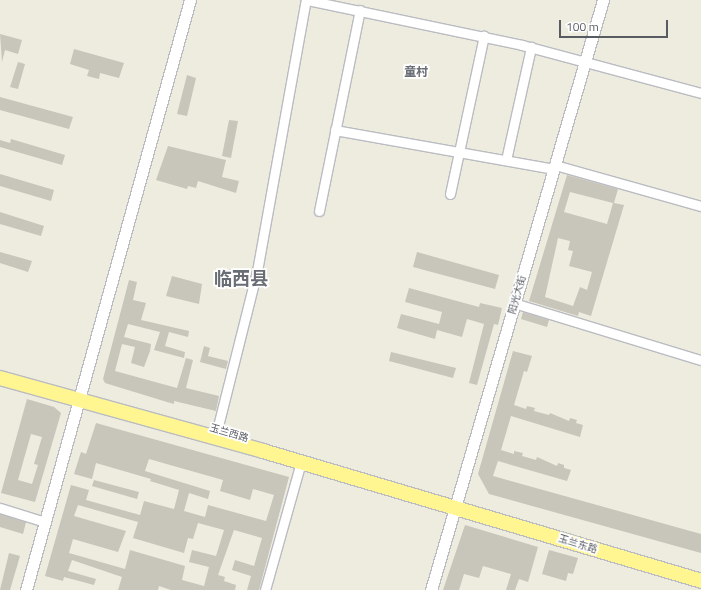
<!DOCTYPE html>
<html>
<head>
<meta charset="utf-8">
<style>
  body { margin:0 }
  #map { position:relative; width:701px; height:590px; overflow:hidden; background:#edecde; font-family:"Titillium Web","Noto Sans SC",sans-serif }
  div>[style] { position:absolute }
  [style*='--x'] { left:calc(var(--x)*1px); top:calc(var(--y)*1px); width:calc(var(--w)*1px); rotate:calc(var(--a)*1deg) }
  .building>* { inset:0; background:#c8c5bb }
  .roads { filter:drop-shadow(1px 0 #babcc2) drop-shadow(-1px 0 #babcc2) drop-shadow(0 1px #babcc2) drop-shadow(0 -1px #babcc2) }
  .minor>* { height:9px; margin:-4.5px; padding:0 4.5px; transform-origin:4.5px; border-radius:4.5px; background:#fff }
  .tertiary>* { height:11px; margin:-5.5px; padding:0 5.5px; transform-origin:5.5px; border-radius:5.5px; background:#fff }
  .trunk>* { height:14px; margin:-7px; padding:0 7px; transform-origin:7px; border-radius:7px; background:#fff692 }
  span { translate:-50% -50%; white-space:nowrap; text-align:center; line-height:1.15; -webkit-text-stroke:3.5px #fff; paint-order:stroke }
  .street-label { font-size:10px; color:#585b62 }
  .quarter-label { font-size:12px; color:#696d74; font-weight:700 }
  .town-label { font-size:18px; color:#696d74; font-weight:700 }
  .scale { position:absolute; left:559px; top:20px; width:109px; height:18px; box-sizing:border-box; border:2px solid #585b62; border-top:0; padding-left:5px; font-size:12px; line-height:14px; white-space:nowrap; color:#585b62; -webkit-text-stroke:3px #fff; paint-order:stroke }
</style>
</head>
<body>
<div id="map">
  <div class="building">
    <i style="clip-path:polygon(0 34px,22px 40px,18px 54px,5px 50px,2px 62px)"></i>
    <i style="clip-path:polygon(74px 49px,124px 63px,119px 78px,100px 73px,99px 79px,87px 76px,89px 70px,70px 64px)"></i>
    <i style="clip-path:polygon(18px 62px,25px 64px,18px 89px,10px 87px)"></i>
    <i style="clip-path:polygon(187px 75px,196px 78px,187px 116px,177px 114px)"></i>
    <i style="clip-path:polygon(0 97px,73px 117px,69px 129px,0 110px)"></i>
    <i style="clip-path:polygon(229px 120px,238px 121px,231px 158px,222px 156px)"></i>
    <i style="clip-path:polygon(11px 139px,65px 155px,62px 165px,0 147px,0 140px,10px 143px)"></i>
    <i style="clip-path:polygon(168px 146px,226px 160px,222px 177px,239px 181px,236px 193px,198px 181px,196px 188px,188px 186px,187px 189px,156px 180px)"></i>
    <i style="clip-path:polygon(0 174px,54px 190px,51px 201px,0 186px)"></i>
    <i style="clip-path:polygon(evenodd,567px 175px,618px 189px,614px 203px,624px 205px,591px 316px,579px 312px,578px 316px,529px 301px,567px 175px,570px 192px,613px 203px,607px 224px,564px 212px,570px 192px,567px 175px,558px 238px,570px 241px,568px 250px,573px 251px,569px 266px,592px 272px,587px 290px,580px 287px,573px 306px,545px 297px,558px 238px)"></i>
    <i style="clip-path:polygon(0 212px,44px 226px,41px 236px,0 224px)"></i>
    <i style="clip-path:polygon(0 252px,32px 261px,28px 272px,0 263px)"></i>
    <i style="clip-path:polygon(417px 252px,499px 275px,495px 289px,413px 267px)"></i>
    <i style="clip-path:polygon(172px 276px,202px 284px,199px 304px,166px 296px)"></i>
    <i style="clip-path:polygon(129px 280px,137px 282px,133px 300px,146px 303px,141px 320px,189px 331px,188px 337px,169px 332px,165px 346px,185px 352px,184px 358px,154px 350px,160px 332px,128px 324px,124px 337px,151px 344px,150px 351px,144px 367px,131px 363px,135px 347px,122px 344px,115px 371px,177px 388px,186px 358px,193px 360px,186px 388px,219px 396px,216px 411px,174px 401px,174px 404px,167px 402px,105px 383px,103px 379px)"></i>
    <i style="clip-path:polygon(409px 288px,479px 307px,480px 303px,502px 308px,498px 325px,494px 324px,477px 385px,469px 383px,484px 324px,467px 319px,462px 337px,437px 330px,435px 339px,397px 328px,401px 314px,439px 324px,442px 312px,405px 302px)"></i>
    <i style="clip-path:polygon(523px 312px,549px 320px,547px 327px,521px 319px)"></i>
    <i style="clip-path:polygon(204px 346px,210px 348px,208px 356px,228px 361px,226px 369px,200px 362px)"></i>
    <i style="clip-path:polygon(513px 351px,532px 356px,527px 372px,524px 371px,514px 405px,526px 409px,527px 406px,535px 408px,534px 411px,549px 415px,550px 413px,569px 421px,570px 418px,577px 420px,576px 423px,583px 425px,580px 437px,511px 416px,501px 450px,514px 454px,514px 451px,523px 453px,522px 456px,536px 460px,537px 457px,557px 466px,558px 463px,564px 465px,564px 468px,571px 470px,567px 481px,498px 461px,493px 476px,701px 534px,701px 553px,489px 494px,478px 474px)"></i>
    <i style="clip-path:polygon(391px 352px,456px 368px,453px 378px,389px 361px)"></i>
    <i style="clip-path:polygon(evenodd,27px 399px,54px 407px,61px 413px,35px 502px,1px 493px,27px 399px,31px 434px,42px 437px,34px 464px,38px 465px,32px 484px,18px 480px,31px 434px)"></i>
    <i style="clip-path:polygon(evenodd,96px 423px,289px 477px,259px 590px,247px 590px,251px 576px,232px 570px,235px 560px,254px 566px,262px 538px,234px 530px,218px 575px,225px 577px,224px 581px,236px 585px,235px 590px,171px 590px,159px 586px,158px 590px,118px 590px,122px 577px,72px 560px,68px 571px,96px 579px,94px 585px,64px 577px,63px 581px,45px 576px,71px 485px,89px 490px,86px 500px,140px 515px,144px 501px,174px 509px,179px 490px,150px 481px,151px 479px,96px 463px,92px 479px,74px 474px,81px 452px,86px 454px,96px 423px,149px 459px,223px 480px,220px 491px,250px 500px,253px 489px,274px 495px,266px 521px,208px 505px,205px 517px,184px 511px,189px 493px,208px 499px,210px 491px,145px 471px,149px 459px,96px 423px,78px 505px,138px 522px,133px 538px,184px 553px,188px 538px,193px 539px,198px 523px,224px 530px,216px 556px,192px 550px,189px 562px,209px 567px,204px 586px,182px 580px,185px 566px,130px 550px,125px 569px,69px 553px,73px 539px,118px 552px,126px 531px,74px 516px,78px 505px)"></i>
    <i style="clip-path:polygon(94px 480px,139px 492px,137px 499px,92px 486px)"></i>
    <i style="clip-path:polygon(0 514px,26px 522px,23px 534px,0 527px)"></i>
    <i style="clip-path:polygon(465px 525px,538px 547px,528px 582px,519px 579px,515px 590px,506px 590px,511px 574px,483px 566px,479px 578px,464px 574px,459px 590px,443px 590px)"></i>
    <i style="clip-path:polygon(549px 550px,578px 558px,573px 574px,568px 573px,566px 581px,542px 574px)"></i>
    <i style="clip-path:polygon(9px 553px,20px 556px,10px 590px,0 590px)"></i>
  </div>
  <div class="roads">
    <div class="minor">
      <i style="--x:307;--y:0;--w:220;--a:11.8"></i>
      <i style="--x:522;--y:45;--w:185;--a:15"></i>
      <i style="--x:335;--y:130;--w:221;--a:10.1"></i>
      <i style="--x:506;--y:160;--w:116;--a:-77.5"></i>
      <i style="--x:555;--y:165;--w:152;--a:15.7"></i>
      <i style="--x:450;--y:194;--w:162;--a:-77.9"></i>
      <i style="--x:319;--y:211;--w:205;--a:-78.5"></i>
      <i style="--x:514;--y:303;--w:195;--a:17"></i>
      <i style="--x:217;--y:430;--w:164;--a:-75.9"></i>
      <i style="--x:257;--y:271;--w:275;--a:-79.8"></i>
      <i style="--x:0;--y:508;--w:47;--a:17.3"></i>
      <i style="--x:265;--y:590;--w:133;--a:-74.3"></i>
    </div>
    <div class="tertiary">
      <i style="--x:26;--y:590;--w:612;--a:-74.47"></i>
      <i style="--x:431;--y:590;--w:615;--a:-73.75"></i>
    </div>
    <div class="trunk">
      <i style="--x:0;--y:378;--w:273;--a:15.5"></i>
      <i style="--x:263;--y:451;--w:457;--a:16.5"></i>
    </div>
  </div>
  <div class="street-label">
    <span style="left:517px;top:295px;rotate:-74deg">阳光大街</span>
    <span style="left:229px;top:433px;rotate:16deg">玉兰西路</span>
    <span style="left:578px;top:544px;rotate:17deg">玉兰东路</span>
  </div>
  <div class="quarter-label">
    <span style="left:416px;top:72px">童村</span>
  </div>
  <div class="town-label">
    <span style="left:241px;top:279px">临西县</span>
  </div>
  <div class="scale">100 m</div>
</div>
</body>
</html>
